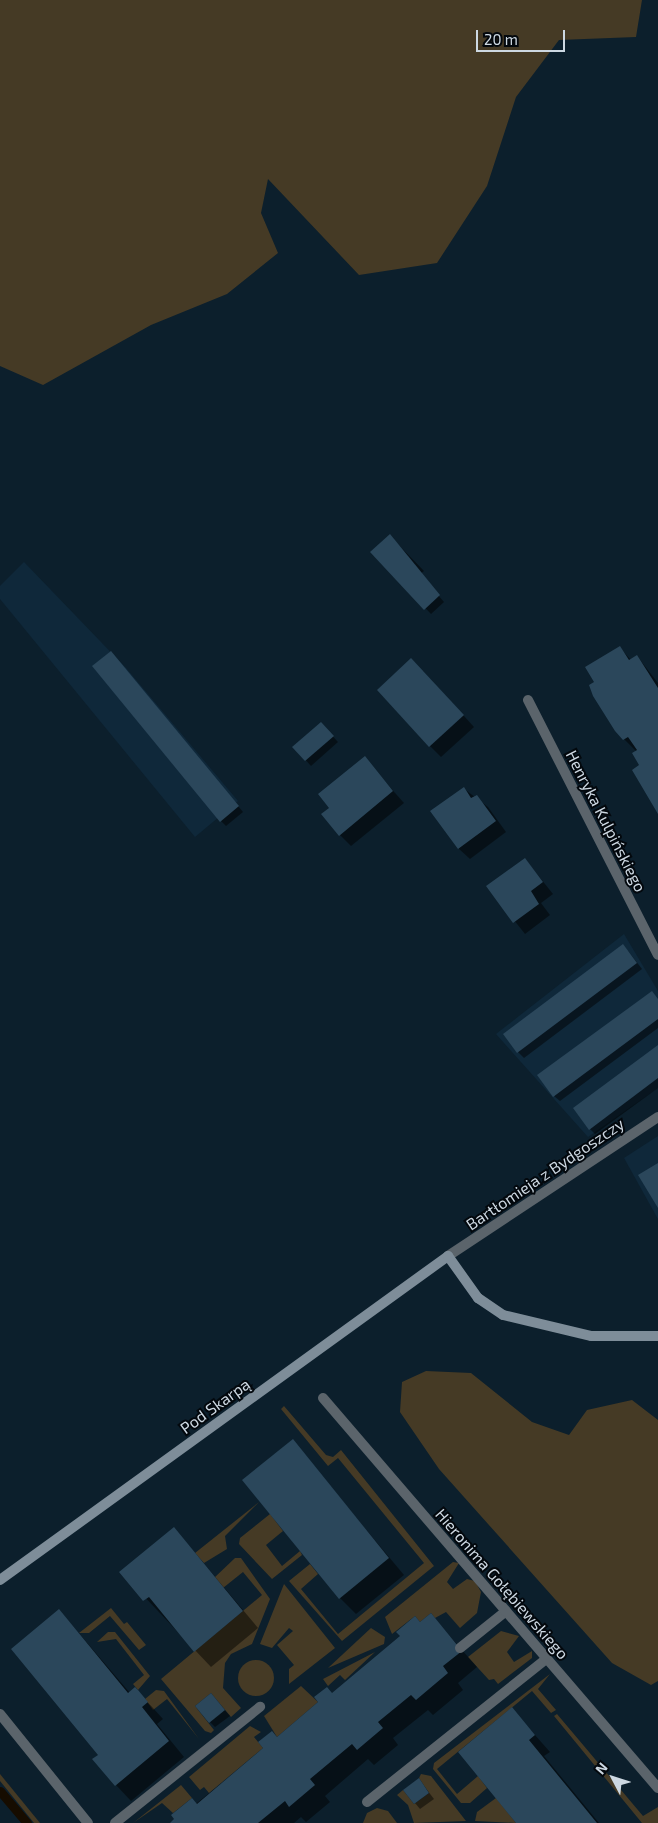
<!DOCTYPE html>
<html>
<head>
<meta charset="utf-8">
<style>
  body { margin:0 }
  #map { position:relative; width:658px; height:1823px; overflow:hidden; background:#0c1f2c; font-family:"Exo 2",sans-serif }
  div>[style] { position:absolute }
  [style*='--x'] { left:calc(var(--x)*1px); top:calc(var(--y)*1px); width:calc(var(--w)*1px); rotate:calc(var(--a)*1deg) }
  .built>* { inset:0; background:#0f283a }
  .green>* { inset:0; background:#453a25 }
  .round { border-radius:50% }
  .shadow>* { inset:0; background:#0007 }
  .stream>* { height:9px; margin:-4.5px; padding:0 4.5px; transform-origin:4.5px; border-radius:4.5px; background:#160c00 }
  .building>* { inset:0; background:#2b475b }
  .lane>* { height:10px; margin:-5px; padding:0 5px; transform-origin:5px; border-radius:5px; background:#5b646b }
  .street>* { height:10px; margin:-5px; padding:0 5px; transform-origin:5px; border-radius:5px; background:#5b646b }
  .secondary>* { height:10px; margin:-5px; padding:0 5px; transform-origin:5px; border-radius:5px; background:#7e8d99 }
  span { translate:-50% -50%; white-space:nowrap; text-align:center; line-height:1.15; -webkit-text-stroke:4px #03080d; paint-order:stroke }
  .street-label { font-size:16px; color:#cdd8e2 }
  .north { position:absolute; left:588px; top:1753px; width:50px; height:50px; -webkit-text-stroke:4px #03080d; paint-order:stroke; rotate:310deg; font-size:14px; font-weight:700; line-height:20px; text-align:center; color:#cdd8e2 }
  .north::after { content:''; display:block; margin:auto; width:18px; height:22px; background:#cdd8e2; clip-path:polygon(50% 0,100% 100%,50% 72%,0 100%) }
  .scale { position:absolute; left:476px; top:30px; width:89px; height:22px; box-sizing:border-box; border:2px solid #cdd8e2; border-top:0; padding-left:6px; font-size:15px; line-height:18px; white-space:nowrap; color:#cdd8e2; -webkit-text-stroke:4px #03080d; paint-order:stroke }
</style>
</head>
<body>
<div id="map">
  <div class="built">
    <i style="clip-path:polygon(24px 562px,126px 668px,238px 801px,195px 837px,0 599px,0 586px)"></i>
    <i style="clip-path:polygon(624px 934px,658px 991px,658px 1088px,588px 1137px,496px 1034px)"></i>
    <i style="clip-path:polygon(658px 1136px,658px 1219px,624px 1158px)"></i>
  </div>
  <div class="green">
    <i style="clip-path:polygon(0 0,642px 0,636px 37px,559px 40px,516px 97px,487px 186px,437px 263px,359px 275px,268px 179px,261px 213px,278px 253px,227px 294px,151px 325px,43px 385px,0 366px)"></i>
    <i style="clip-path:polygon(426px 1371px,471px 1373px,532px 1422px,569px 1435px,587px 1410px,632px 1400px,658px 1420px,658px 1681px,651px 1685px,612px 1663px,439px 1469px,400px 1412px,402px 1382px)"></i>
    <i style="clip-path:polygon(284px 1406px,326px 1455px,333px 1457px,341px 1450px,434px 1566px,342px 1641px,289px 1581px,310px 1564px,318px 1574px,301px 1589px,338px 1634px,424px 1563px,338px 1458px,328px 1466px,281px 1409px)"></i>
    <i style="clip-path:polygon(259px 1502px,225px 1536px,227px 1549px,204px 1563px,195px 1553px)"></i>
    <i style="clip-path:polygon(270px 1514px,283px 1531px,266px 1545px,282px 1566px,300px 1551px,302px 1555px,272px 1579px,239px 1544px,240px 1538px)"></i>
    <i style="clip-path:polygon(235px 1558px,241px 1558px,270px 1599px,252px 1644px,231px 1654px,225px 1663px,223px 1688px,241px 1708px,231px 1717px,211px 1693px,195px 1706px,214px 1730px,211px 1733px,205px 1731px,161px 1679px,262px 1595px,243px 1572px,223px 1588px,214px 1578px)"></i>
    <i style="clip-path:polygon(453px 1562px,459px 1563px,447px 1582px,453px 1589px,467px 1579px,475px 1581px,481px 1592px,477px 1613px,460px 1628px,446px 1612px,435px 1618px,431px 1613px,420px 1622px,415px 1616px,392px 1634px,385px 1617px)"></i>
    <i style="clip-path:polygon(284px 1584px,335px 1648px,289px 1684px,289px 1669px,294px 1665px,277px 1645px,293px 1631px,289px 1628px,272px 1648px,260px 1644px)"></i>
    <i style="clip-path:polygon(111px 1608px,124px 1624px,127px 1622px,146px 1645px,139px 1650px,110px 1616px,89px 1633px,79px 1633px)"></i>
    <i style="clip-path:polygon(371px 1628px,385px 1637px,384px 1644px,328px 1668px)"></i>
    <i style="clip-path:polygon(501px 1631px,519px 1636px,507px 1652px,514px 1662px,532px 1651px,532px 1658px,498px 1684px,494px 1679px,489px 1680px,468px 1657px)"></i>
    <i style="clip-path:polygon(108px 1632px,115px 1632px,150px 1676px,138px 1690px,133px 1684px,144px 1675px,116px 1639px,97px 1642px)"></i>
    <i style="clip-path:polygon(375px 1652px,345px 1680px,340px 1675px,328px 1686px,323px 1679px)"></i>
    <i class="round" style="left:238px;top:1660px;width:36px;height:36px"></i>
    <i style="clip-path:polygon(550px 1674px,538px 1689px,556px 1710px,551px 1713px,532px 1691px,437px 1769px,457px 1794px,478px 1776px,487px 1788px,470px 1803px,461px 1803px,433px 1769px,434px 1763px)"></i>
    <i style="clip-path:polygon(301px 1686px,318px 1702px,277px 1737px,264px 1716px)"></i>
    <i style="clip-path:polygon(156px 1690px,164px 1691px,199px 1739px,167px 1699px,153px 1710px,145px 1699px)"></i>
    <i style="clip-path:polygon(557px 1714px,643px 1816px,658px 1807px,658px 1823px,642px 1823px,554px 1716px)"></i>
    <i style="clip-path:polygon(250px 1726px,261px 1732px,254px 1737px,263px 1748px,209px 1793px,204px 1787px,200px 1790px,189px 1777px)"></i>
    <i style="clip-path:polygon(421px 1774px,431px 1776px,466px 1821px,414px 1823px,408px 1805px,397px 1795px,403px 1790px,414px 1804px,429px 1793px,419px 1778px)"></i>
    <i style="clip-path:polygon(0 1775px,0 1774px,40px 1823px,34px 1823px,0 1781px)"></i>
    <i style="clip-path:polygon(181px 1785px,192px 1798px,173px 1813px,162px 1803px,133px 1823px)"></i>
    <i style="clip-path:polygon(496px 1798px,516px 1823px,475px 1821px,477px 1812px)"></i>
    <i style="clip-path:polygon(377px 1808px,388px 1811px,397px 1823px,363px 1823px,367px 1813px)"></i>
  </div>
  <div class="shadow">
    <i style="clip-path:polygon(390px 536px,424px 571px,420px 574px,444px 602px,431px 614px,372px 552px)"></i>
    <i style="clip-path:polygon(619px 647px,631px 660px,637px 656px,658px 683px,658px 807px,637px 752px,624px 739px,595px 682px)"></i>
    <i style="clip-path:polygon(111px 652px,243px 812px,226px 826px,221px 821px)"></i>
    <i style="clip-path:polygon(423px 671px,474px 727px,441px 757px,430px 746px)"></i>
    <i style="clip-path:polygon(326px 729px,338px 742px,311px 766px,294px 747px)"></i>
    <i style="clip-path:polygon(364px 758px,404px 803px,351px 846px,340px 835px,331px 808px)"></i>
    <i style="clip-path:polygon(463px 788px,488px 807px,506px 832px,470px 859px,458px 848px)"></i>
    <i style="clip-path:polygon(525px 859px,553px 894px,541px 903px,550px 915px,525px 934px,488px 887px)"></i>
    <i style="clip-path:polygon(628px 951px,642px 969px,524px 1058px,518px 1052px,505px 1034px)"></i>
    <i style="clip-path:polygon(658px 999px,658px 1028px,560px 1101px,554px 1096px)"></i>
    <i style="clip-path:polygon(658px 1046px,658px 1088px,595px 1134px,590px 1129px)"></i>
    <i style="clip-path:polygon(292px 1441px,404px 1575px,356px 1614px,340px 1598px)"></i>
    <i style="clip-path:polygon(174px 1528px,258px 1628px,211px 1667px,121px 1572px)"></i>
    <i style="clip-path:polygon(59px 1610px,130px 1693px,135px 1689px,153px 1708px,163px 1719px,157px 1724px,184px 1757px,131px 1801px,116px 1785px,100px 1755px)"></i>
    <i style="clip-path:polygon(431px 1615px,477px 1667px,458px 1683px,463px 1690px,433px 1715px,428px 1710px,393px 1738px,398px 1745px,374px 1765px,368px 1759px,325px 1796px,330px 1802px,306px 1822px,301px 1817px,294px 1823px,172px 1823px)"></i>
    <i style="clip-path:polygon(216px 1700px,230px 1716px,215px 1727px,210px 1722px)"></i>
    <i style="clip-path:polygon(512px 1709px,550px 1752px,544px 1756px,599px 1823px,518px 1823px)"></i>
    <i style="clip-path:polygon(424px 1786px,434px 1799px,420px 1809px,415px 1803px)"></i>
  </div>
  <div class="stream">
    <i style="--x:0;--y:1791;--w:42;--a:49.8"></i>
  </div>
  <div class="building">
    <i style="clip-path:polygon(390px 534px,440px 595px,424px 610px,370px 552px)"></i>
    <i style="clip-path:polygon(620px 646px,629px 660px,637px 655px,658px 688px,658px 814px,632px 770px,639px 765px,632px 753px,637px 750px,628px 737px,623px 740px,615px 731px,593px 696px,589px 685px,594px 682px,585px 667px)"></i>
    <i style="clip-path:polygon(111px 651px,239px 806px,220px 822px,92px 666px)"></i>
    <i style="clip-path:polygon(411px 658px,464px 715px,429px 747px,377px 690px)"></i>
    <i style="clip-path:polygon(321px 722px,334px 736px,305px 761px,292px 747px)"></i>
    <i style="clip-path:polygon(365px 756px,393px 791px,339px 836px,321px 814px,329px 808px,318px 794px)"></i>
    <i style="clip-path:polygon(464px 787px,471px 798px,477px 795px,496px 821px,458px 849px,430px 811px)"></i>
    <i style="clip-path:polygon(525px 858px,543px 882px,531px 891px,539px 904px,513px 923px,486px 886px)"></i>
    <i style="clip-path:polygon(623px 944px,637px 963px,517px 1053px,503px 1034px)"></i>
    <i style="clip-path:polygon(652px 991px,658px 999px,658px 1019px,553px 1097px,537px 1075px)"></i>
    <i style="clip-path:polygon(658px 1045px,658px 1078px,589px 1130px,573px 1108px)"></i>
    <i style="clip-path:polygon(658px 1163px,658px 1208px,638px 1175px)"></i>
    <i style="clip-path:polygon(293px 1439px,389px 1558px,339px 1599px,242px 1480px)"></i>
    <i style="clip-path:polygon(174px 1527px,243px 1611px,194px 1652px,149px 1597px,143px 1601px,119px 1572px)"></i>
    <i style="clip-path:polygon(59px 1609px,128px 1693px,135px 1687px,138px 1690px,148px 1702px,142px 1707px,169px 1741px,115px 1786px,92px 1759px,98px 1755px,11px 1649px)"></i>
    <i style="clip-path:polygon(431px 1613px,462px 1651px,443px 1666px,448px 1673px,416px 1700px,411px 1695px,378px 1722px,383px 1728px,357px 1750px,352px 1744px,310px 1779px,315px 1785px,289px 1807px,285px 1801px,258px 1823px,170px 1823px,174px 1819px,171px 1815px,192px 1798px,197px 1804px,263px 1748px,258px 1742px,272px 1731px,277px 1737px,318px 1702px,314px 1697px,327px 1687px,332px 1693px,400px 1636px,396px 1632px,415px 1616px,420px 1622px)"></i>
    <i style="clip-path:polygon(211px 1693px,225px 1710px,209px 1723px,195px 1706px)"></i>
    <i style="clip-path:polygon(512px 1707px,535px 1735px,529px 1740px,597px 1823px,516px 1823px,458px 1752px)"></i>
    <i style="clip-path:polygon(419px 1778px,429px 1793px,414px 1804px,403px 1790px)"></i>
  </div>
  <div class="lane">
    <i style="--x:460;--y:1648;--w:59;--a:-38.8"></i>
    <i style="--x:367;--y:1802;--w:229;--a:-38.6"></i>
    <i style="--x:115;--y:1823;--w:186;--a:-38.7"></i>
  </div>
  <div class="street">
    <i style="--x:528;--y:700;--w:286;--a:63"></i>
    <i style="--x:448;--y:1256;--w:252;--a:-33.5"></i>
    <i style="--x:323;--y:1398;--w:514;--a:49.34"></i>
    <i style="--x:0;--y:1714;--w:140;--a:51.1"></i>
  </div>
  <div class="secondary">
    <i style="--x:0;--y:1580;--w:553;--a:-35.87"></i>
    <i style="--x:448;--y:1256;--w:52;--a:54.5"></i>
    <i style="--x:478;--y:1298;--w:30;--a:34"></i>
    <i style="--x:503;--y:1315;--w:90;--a:13.4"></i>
    <i style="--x:591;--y:1336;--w:67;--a:0"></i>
  </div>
  <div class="street-label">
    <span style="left:606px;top:821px;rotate:63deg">Henryka Kulpińskiego</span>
    <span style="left:545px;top:1174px;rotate:-34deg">Bartłomieja z Bydgoszczy</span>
    <span style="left:215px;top:1406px;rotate:-36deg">Pod Skarpą</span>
    <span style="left:502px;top:1584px;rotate:49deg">Hieronima Gołębiewskiego</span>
  </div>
  <div class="north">N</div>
  <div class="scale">20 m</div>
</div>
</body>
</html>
